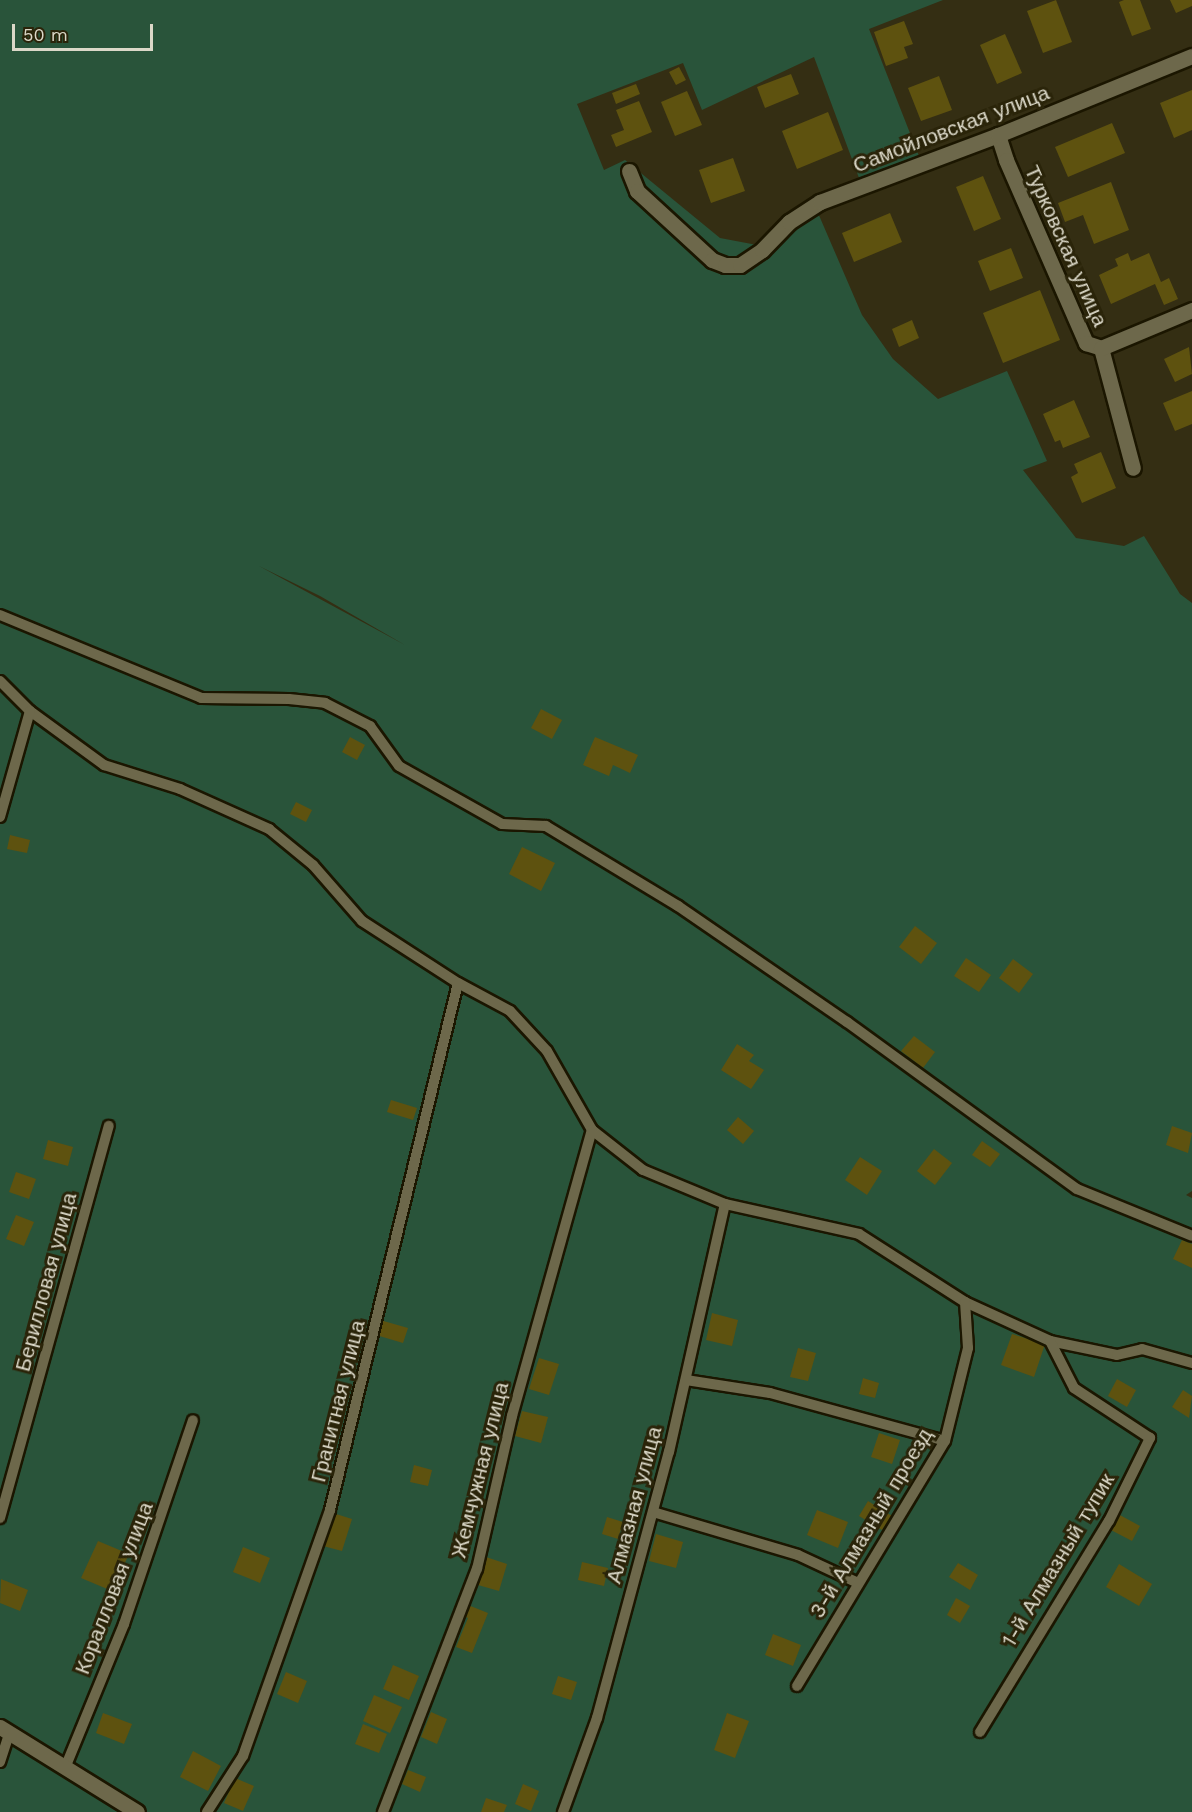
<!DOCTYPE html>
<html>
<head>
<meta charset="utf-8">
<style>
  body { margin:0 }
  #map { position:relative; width:1192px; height:1812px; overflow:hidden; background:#342e13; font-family:"Work Sans",sans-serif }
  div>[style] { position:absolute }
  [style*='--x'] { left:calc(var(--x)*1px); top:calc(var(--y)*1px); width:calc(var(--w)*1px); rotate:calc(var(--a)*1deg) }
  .green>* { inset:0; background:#29543a }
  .building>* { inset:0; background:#5e520f }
  .roads { filter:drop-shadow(2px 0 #1b1600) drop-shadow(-2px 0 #1b1600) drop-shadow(0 2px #1b1600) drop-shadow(0 -2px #1b1600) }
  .service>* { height:10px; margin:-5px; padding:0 5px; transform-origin:5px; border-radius:5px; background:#6d684b }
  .minor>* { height:15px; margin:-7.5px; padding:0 7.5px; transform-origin:7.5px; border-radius:7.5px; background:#6d684b }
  span { translate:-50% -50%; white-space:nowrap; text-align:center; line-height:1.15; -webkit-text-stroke:6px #2a2409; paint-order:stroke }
  .street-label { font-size:21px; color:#dbd8c8 }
  .scale { position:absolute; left:12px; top:24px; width:141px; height:27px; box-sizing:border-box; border:3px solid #dbd8c8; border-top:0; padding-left:8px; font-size:18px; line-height:21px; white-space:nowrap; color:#dbd8c8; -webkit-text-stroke:4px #2a2409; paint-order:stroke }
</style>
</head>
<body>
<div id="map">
  <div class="green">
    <i style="clip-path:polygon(evenodd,0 0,943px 0,869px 29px,919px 156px,859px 178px,814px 57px,702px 110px,683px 63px,577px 104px,604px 170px,625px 160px,720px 238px,757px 245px,771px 253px,792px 229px,818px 213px,862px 315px,893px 359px,938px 399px,1007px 371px,1047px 461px,1023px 470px,1076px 538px,1124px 546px,1144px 536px,1180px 594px,1192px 603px,1192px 1191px,1186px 1195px,1192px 1198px,1192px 1812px,0 1812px,0 0,259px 566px,320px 596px,405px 645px,259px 566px)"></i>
  </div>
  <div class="building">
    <i style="clip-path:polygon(1056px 0,1072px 42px,1043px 53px,1027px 11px)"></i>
    <i style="clip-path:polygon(1124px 0,1140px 0,1151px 29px,1132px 36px,1119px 2px)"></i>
    <i style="clip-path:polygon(1170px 0,1192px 0,1192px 6px,1176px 13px)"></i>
    <i style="clip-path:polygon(904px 21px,913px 44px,904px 47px,908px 58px,886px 66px,874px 32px)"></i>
    <i style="clip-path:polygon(1005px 34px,1022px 73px,997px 84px,980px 45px)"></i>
    <i style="clip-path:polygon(679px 67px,686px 80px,676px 85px,669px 72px)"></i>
    <i style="clip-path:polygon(791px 74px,799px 94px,765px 108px,757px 87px)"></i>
    <i style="clip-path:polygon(939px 76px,952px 110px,921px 121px,908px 88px)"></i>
    <i style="clip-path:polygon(636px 84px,640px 94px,616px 104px,612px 93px)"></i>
    <i style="clip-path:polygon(1192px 90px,1192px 130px,1174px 138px,1160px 103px)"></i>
    <i style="clip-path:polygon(687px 91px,702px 125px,675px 136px,661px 102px)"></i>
    <i style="clip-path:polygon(639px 101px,652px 132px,616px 147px,611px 135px,624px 130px,616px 110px)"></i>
    <i style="clip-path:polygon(828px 112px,843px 150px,797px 169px,782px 131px)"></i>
    <i style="clip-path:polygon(1112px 123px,1125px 153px,1068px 177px,1055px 147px)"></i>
    <i style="clip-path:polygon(733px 158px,745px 191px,711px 203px,699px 170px)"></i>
    <i style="clip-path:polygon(983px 176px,1001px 219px,974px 231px,956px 187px)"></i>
    <i style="clip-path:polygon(1111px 182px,1129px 230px,1094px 244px,1083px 215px,1065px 222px,1058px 203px)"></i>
    <i style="clip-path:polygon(890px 213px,902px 242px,854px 262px,842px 233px)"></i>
    <i style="clip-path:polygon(1011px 248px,1023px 278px,990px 291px,978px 261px)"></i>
    <i style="clip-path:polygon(1128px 253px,1131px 261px,1149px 253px,1161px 282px,1169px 278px,1178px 299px,1164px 305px,1155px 284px,1111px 304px,1099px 275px,1118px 266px,1115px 259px)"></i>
    <i style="clip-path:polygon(1040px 290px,1060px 340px,1003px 363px,983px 313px)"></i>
    <i style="clip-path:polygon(912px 320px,919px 338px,899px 347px,892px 329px)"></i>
    <i style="clip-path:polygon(1189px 347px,1192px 374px,1175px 382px,1164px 359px)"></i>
    <i style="clip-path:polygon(1192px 391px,1192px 424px,1175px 431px,1163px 403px)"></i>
    <i style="clip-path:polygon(1074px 400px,1090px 437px,1063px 448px,1060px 440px,1055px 442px,1043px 414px)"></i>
    <i style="clip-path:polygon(1101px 452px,1116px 488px,1082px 503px,1071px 477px,1078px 473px,1074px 464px)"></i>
    <i style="clip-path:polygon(541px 709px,562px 720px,552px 739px,531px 728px)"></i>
    <i style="clip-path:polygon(350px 737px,365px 745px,357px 760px,342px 752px)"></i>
    <i style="clip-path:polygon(595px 737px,638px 755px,630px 773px,613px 765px,609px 776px,583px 765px)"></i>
    <i style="clip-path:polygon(296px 802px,312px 810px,306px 822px,290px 814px)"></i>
    <i style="clip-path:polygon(10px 835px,30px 840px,27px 853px,7px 849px)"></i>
    <i style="clip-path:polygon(522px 847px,555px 863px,541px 891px,509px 874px)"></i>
    <i style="clip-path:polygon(915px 926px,937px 943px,921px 964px,899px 947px)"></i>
    <i style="clip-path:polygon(966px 958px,991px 975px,979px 992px,954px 976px)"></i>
    <i style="clip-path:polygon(1013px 959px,1033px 974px,1019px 993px,999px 978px)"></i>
    <i style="clip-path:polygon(914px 1036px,935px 1052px,923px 1068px,901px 1051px)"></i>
    <i style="clip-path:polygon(737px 1044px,754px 1055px,749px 1061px,764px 1070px,751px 1089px,721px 1070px)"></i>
    <i style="clip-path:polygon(391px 1100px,417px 1108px,413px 1120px,387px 1112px)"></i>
    <i style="clip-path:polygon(738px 1117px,754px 1131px,743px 1144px,727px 1130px)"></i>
    <i style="clip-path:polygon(1172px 1126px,1192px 1133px,1188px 1153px,1166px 1145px)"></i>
    <i style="clip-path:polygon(48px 1140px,73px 1147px,68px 1166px,43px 1159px)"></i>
    <i style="clip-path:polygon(982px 1141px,1000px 1154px,990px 1167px,972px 1155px)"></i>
    <i style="clip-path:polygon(934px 1149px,952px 1163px,935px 1185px,917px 1171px)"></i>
    <i style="clip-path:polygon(860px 1157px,882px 1171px,867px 1195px,845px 1180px)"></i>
    <i style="clip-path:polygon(16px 1172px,36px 1179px,29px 1199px,9px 1192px)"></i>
    <i style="clip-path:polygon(16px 1215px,34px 1222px,24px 1246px,6px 1239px)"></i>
    <i style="clip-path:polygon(1182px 1240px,1192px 1244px,1192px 1268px,1173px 1259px)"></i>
    <i style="clip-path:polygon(712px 1313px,738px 1320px,732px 1346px,706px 1340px)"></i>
    <i style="clip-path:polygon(380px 1320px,408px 1328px,403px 1343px,376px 1335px)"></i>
    <i style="clip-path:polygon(1012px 1334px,1045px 1344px,1034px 1377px,1001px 1365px)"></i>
    <i style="clip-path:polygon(798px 1348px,816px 1353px,808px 1381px,790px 1377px)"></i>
    <i style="clip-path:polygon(539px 1358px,559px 1364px,549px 1395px,529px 1389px)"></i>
    <i style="clip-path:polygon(863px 1378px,879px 1383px,875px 1398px,859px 1394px)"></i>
    <i style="clip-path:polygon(1117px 1379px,1136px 1390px,1127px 1407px,1108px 1396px)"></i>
    <i style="clip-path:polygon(1183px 1390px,1192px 1396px,1189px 1418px,1172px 1407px)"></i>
    <i style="clip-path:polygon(522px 1411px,548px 1417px,541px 1443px,515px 1436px)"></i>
    <i style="clip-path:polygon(879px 1433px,900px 1440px,892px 1464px,871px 1457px)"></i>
    <i style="clip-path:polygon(414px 1465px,432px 1470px,428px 1486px,410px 1482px)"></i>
    <i style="clip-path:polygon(868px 1501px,892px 1516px,882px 1530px,859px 1516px)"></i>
    <i style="clip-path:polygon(817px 1510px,848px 1522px,838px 1548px,807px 1535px)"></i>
    <i style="clip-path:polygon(333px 1513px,352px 1519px,342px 1551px,323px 1546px)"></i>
    <i style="clip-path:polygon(1118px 1514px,1140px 1526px,1132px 1541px,1109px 1529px)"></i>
    <i style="clip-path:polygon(607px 1517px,623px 1522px,618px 1539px,602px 1534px)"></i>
    <i style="clip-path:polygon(656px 1534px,683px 1542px,676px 1568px,649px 1561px)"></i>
    <i style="clip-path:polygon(98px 1541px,129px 1554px,112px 1591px,81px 1578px)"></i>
    <i style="clip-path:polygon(243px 1547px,270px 1558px,260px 1583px,233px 1572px)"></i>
    <i style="clip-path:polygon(486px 1557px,507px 1564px,499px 1591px,478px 1585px)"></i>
    <i style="clip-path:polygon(582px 1562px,608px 1568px,604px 1586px,578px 1580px)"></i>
    <i style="clip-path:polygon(958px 1563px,978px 1575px,970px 1590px,949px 1577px)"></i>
    <i style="clip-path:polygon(1119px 1564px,1152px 1584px,1139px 1606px,1106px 1587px)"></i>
    <i style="clip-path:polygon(1px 1579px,28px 1590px,20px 1611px,0 1603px)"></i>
    <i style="clip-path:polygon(956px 1598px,970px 1606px,960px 1623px,947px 1615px)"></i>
    <i style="clip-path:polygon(468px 1605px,488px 1613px,472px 1653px,456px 1647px,468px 1618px,463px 1616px)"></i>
    <i style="clip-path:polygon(773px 1634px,801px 1645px,793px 1666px,765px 1655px)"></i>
    <i style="clip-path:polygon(393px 1665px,419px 1676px,409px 1700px,383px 1689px)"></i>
    <i style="clip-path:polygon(286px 1672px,307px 1681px,298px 1703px,277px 1694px)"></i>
    <i style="clip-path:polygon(558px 1676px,577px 1682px,571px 1700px,552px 1694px)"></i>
    <i style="clip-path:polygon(374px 1695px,402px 1707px,390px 1733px,363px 1721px)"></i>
    <i style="clip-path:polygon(431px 1712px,447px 1719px,437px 1744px,421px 1737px)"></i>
    <i style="clip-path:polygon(103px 1713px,132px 1724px,124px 1744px,96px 1733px)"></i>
    <i style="clip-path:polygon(727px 1713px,749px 1721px,735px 1758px,714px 1750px)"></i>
    <i style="clip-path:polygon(363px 1724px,387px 1734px,379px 1753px,355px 1744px)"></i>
    <i style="clip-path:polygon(193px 1751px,221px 1766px,208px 1791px,180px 1777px)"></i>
    <i style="clip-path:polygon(408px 1770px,426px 1777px,420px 1792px,402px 1784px)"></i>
    <i style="clip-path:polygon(235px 1778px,254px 1786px,243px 1811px,224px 1803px)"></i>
    <i style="clip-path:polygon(523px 1784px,539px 1791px,531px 1811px,515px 1804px)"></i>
    <i style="clip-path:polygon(486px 1798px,507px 1805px,504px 1812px,481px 1812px)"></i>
  </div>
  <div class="roads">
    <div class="service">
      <i style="--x:0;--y:615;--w:217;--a:22.4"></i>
      <i style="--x:201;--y:698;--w:88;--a:0.7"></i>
      <i style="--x:289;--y:699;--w:36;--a:6"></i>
      <i style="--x:325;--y:703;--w:51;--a:27.1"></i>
      <i style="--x:370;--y:726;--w:49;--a:54.1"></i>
      <i style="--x:399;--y:766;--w:118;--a:29.4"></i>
      <i style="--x:502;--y:824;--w:44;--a:2.6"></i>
      <i style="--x:546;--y:826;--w:154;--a:31.2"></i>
      <i style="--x:678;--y:906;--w:205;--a:34.5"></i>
      <i style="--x:847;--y:1022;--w:284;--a:36"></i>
      <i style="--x:1077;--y:1189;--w:124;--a:22.2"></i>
      <i style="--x:0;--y:681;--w:42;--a:45"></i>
      <i style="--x:30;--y:711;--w:92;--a:36.1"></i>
      <i style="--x:104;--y:765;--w:80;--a:17.5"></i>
      <i style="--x:180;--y:789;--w:98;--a:24.2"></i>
      <i style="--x:269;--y:829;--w:57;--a:39.3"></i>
      <i style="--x:313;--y:865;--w:74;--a:48.8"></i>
      <i style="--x:362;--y:921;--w:114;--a:32.9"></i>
      <i style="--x:458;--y:983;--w:59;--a:28.3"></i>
      <i style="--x:510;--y:1011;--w:54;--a:47.2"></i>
      <i style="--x:547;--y:1051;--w:91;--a:60.3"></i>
      <i style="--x:592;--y:1130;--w:65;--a:38.1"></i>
      <i style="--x:643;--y:1170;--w:89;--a:22.5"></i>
      <i style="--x:725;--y:1204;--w:137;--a:12.6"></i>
      <i style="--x:859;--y:1234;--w:126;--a:32.7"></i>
      <i style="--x:965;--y:1302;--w:94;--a:24.6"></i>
      <i style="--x:1050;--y:1341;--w:68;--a:11.8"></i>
      <i style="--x:1117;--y:1355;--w:26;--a:-13"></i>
      <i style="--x:1142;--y:1349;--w:52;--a:15.6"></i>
      <i style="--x:0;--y:817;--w:110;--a:-74.2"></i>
      <i style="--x:686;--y:1380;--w:85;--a:8.8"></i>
      <i style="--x:770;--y:1393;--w:181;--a:15.3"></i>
      <i style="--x:653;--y:1512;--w:151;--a:16.5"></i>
      <i style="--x:798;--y:1555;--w:66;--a:25"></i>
      <i style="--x:0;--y:1518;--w:407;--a:-74.5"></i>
      <i style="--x:797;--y:1686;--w:286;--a:-58.9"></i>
      <i style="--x:945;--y:1441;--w:96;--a:-76.1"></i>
      <i style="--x:968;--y:1348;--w:46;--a:-93.7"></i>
      <i style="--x:980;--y:1732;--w:247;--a:-58.6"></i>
      <i style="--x:1109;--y:1521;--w:93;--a:-63.7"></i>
      <i style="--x:1150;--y:1438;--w:91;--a:-146.7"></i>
      <i style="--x:1074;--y:1388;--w:53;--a:-117.1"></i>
      <i style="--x:0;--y:1762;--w:32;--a:-72"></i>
      <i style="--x:65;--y:1768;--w:156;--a:-67.7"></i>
      <i style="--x:124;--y:1624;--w:215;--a:-71.3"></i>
      <i style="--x:207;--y:1812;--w:67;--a:-57.3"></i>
      <i style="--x:243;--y:1756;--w:261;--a:-70.5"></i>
      <i style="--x:330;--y:1510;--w:542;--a:-76.35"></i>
      <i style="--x:383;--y:1812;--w:261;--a:-68.9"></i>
      <i style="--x:477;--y:1569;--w:157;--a:-77.1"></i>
      <i style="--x:512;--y:1416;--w:297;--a:-74.4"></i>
      <i style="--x:563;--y:1812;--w:100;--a:-70.1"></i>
      <i style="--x:597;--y:1718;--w:276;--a:-74.9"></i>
      <i style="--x:669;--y:1452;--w:254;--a:-77.3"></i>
    </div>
    <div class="minor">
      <i style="--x:998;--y:135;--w:26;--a:72"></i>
      <i style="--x:1006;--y:160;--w:200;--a:66.4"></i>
      <i style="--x:1086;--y:343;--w:16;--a:18"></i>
      <i style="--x:629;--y:171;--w:22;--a:68"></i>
      <i style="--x:637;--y:191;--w:102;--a:42.6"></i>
      <i style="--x:712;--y:260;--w:14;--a:21"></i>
      <i style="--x:725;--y:265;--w:15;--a:0"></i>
      <i style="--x:740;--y:265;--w:27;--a:-34"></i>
      <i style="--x:762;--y:250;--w:39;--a:-46"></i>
      <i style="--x:789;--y:222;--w:37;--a:-33"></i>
      <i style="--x:820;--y:202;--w:190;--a:-20.6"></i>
      <i style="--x:998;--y:135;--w:209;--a:-22.2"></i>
      <i style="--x:1101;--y:348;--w:124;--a:75.1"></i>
      <i style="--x:1101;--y:348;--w:99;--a:-22.7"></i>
      <i style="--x:0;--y:1727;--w:161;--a:31.8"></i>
    </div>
  </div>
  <div class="street-label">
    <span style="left:951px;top:129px;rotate:-21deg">Самойловская улица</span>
    <span style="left:1066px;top:246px;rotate:66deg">Турковская улица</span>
    <span style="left:46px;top:1282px;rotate:-75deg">Берилловая улица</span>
    <span style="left:338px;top:1401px;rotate:-76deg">Гранитная улица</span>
    <span style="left:480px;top:1470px;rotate:-76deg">Жемчужная улица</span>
    <span style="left:634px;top:1505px;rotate:-75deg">Алмазная улица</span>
    <span style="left:871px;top:1523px;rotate:-59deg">3-й Алмазный проезд</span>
    <span style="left:1058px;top:1560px;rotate:-59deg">1-й Алмазный тупик</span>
    <span style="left:114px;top:1588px;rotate:-69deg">Коралловая улица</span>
  </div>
  <div class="scale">50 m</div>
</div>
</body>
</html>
